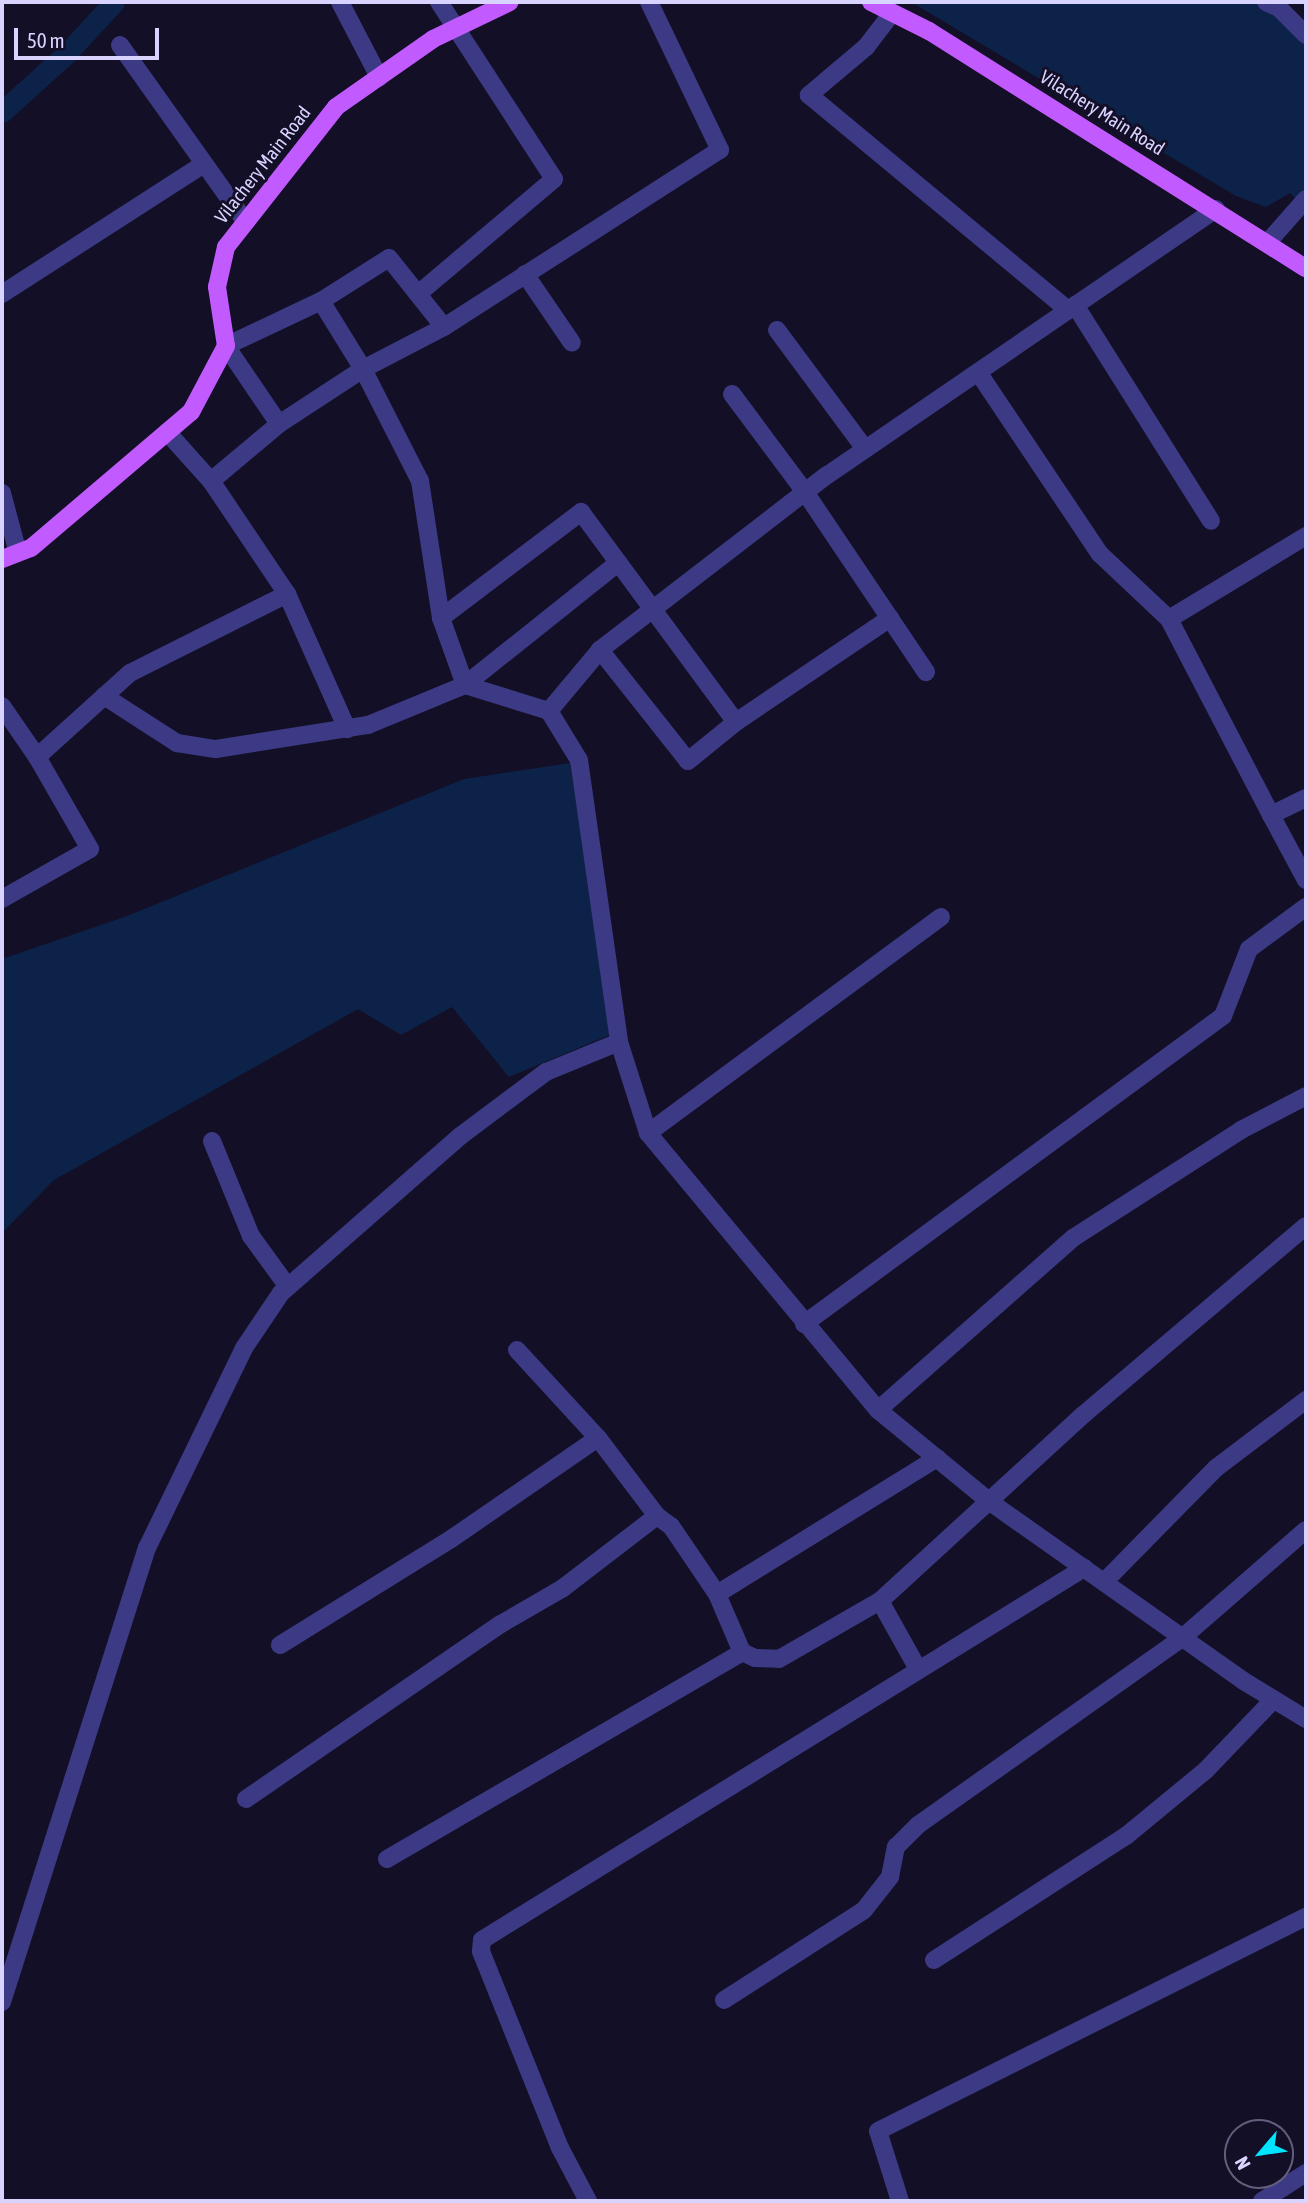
<!DOCTYPE html>
<html>
<head>
<meta charset="utf-8">
<style>
  body { margin:0 }
  #map { position:relative; width:1308px; height:2203px; overflow:hidden; background:#130f26; font-family:"Asap Condensed",sans-serif }
  div>[style] { position:absolute }
  [style*='--x'] { left:calc(var(--x)*1px); top:calc(var(--y)*1px); width:calc(var(--w)*1px); rotate:calc(var(--a)*1deg) }
  .water>* { inset:0; background:#0c2248 }
  .canal>* { height:21px; margin:-10.5px; padding:0 10.5px; transform-origin:10.5px; border-radius:10.5px; background:#0c2248 }
  .minor>* { height:18px; margin:-9px; padding:0 9px; transform-origin:9px; border-radius:9px; background:#3d3a85 }
  .major>* { height:18px; margin:-9px; padding:0 9px; transform-origin:9px; border-radius:9px; background:#c25bff }
  span { translate:-50% -50%; white-space:nowrap; text-align:center; line-height:1.15; -webkit-text-stroke:6px #130f26; paint-order:stroke }
  .street-label { font-size:19px; color:#d9d4ff }
  .frame { position:absolute; inset:0; border:4px solid #d9d4ff; pointer-events:none }
  .north { position:absolute; left:1224px; top:2119px; width:70px; height:70px; box-sizing:border-box; background:#130f26; border:2px solid #625e7d; border-radius:50%; rotate:241deg; font-size:19px; font-weight:700; line-height:28px; text-align:center; color:#d9d4ff }
  .north::after { content:''; display:block; margin:auto; width:24px; height:32px; background:#00e5ff; clip-path:polygon(50% 0,100% 100%,50% 72%,0 100%) }
  .scale { position:absolute; left:14px; top:28px; width:145px; height:32px; box-sizing:border-box; border:4px solid #d9d4ff; border-top:0; padding-left:9px; font-size:21px; line-height:24px; white-space:nowrap; color:#d9d4ff; -webkit-text-stroke:5px #130f26; paint-order:stroke }
</style>
</head>
<body>
<div id="map">
  <div class="water">
    <i style="clip-path:polygon(911px 2px,1261px 2px,1306px 44px,1306px 210px,1290px 193px,1266px 207px,1236px 196px)"></i>
    <i style="clip-path:polygon(570px 763px,612px 1034px,509px 1077px,452px 1007px,401px 1035px,358px 1009px,54px 1180px,2px 1233px,2px 959px,127px 916px,464px 779px)"></i>
  </div>
  <div class="canal">
    <i style="--x:2;--y:112;--w:88;--a:-42.2"></i>
    <i style="--x:67;--y:53;--w:69;--a:-47.3"></i>
  </div>
  <div class="minor">
    <i style="--x:340;--y:2;--w:85;--a:62.5"></i>
    <i style="--x:1266;--y:2;--w:14;--a:25"></i>
    <i style="--x:1279;--y:8;--w:38;--a:45"></i>
    <i style="--x:892;--y:13;--w:43;--a:127.4"></i>
    <i style="--x:866;--y:47;--w:75;--a:139.9"></i>
    <i style="--x:809;--y:95;--w:337;--a:39.7"></i>
    <i style="--x:120;--y:45;--w:217;--a:54.6"></i>
    <i style="--x:1216;--y:209;--w:471;--a:145.6"></i>
    <i style="--x:827;--y:475;--w:287;--a:142.4"></i>
    <i style="--x:600;--y:650;--w:80;--a:129.9"></i>
    <i style="--x:549;--y:711;--w:57;--a:58.5"></i>
    <i style="--x:579;--y:760;--w:285;--a:81.9"></i>
    <i style="--x:619;--y:1042;--w:96;--a:72.3"></i>
    <i style="--x:648;--y:1133;--w:360;--a:50.3"></i>
    <i style="--x:878;--y:1410;--w:145;--a:39.4"></i>
    <i style="--x:990;--y:1502;--w:309;--a:35.2"></i>
    <i style="--x:1242;--y:1680;--w:75;--a:31.4"></i>
    <i style="--x:1268;--y:242;--w:57;--a:-48.5"></i>
    <i style="--x:525;--y:274;--w:83;--a:55.7"></i>
    <i style="--x:2;--y:294;--w:238;--a:-32.8"></i>
    <i style="--x:418;--y:294;--w:178;--a:-40.2"></i>
    <i style="--x:554;--y:179;--w:211;--a:-123"></i>
    <i style="--x:321;--y:301;--w:80;--a:-32.3"></i>
    <i style="--x:389;--y:258;--w:88;--a:51.4"></i>
    <i style="--x:1075;--y:305;--w:255;--a:57.8"></i>
    <i style="--x:777;--y:330;--w:148;--a:53.5"></i>
    <i style="--x:978;--y:372;--w:219;--a:56.2"></i>
    <i style="--x:1100;--y:554;--w:95;--a:43.3"></i>
    <i style="--x:1169;--y:619;--w:221;--a:62.5"></i>
    <i style="--x:1271;--y:815;--w:39;--a:-26"></i>
    <i style="--x:732;--y:394;--w:122;--a:53.3"></i>
    <i style="--x:805;--y:492;--w:217;--a:56.1"></i>
    <i style="--x:211;--y:481;--w:89;--a:-40"></i>
    <i style="--x:2;--y:493;--w:62;--a:75.1"></i>
    <i style="--x:287;--y:594;--w:148;--a:66"></i>
    <i style="--x:441;--y:618;--w:176;--a:-37.1"></i>
    <i style="--x:581;--y:512;--w:261;--a:53.6"></i>
    <i style="--x:736;--y:722;--w:62;--a:140.9"></i>
    <i style="--x:688;--y:761;--w:142;--a:-128.4"></i>
    <i style="--x:1169;--y:619;--w:160;--a:-31.2"></i>
    <i style="--x:104;--y:696;--w:87;--a:32.8"></i>
    <i style="--x:177;--y:743;--w:39;--a:9"></i>
    <i style="--x:216;--y:749;--w:154;--a:-9"></i>
    <i style="--x:368;--y:725;--w:105;--a:-22.4"></i>
    <i style="--x:465;--y:685;--w:196;--a:-38.6"></i>
    <i style="--x:2;--y:706;--w:62;--a:55.5"></i>
    <i style="--x:37;--y:757;--w:125;--a:-42.1"></i>
    <i style="--x:130;--y:673;--w:176;--a:-26.7"></i>
    <i style="--x:287;--y:594;--w:136;--a:-123.9"></i>
    <i style="--x:211;--y:481;--w:66;--a:-131.9"></i>
    <i style="--x:549;--y:711;--w:88;--a:-162.8"></i>
    <i style="--x:465;--y:685;--w:71;--a:-109.7"></i>
    <i style="--x:441;--y:618;--w:139;--a:-98.7"></i>
    <i style="--x:420;--y:481;--w:126;--a:-117"></i>
    <i style="--x:363;--y:369;--w:80;--a:-121.7"></i>
    <i style="--x:321;--y:301;--w:105;--a:154.7"></i>
    <i style="--x:226;--y:346;--w:94;--a:55.8"></i>
    <i style="--x:279;--y:424;--w:100;--a:-33.2"></i>
    <i style="--x:363;--y:369;--w:91;--a:-27.4"></i>
    <i style="--x:444;--y:327;--w:328;--a:-32.7"></i>
    <i style="--x:720;--y:150;--w:164;--a:-115.6"></i>
    <i style="--x:736;--y:722;--w:186;--a:-34"></i>
    <i style="--x:1271;--y:815;--w:74;--a:61.7"></i>
    <i style="--x:2;--y:899;--w:101;--a:-29.6"></i>
    <i style="--x:90;--y:849;--w:106;--a:-119.9"></i>
    <i style="--x:648;--y:1133;--w:364;--a:-36.4"></i>
    <i style="--x:212;--y:1141;--w:103;--a:67.7"></i>
    <i style="--x:251;--y:1236;--w:63;--a:54"></i>
    <i style="--x:804;--y:1324;--w:520;--a:-36.32"></i>
    <i style="--x:1223;--y:1016;--w:72;--a:-68.8"></i>
    <i style="--x:1249;--y:949;--w:71;--a:-36.4"></i>
    <i style="--x:517;--y:1350;--w:120;--a:47.4"></i>
    <i style="--x:598;--y:1438;--w:98;--a:52.9"></i>
    <i style="--x:657;--y:1516;--w:17;--a:36"></i>
    <i style="--x:671;--y:1526;--w:82;--a:55.9"></i>
    <i style="--x:717;--y:1594;--w:63;--a:66.7"></i>
    <i style="--x:742;--y:1652;--w:14;--a:25"></i>
    <i style="--x:755;--y:1658;--w:24;--a:2"></i>
    <i style="--x:779;--y:1659;--w:116;--a:-29.9"></i>
    <i style="--x:880;--y:1601;--w:275;--a:-42.5"></i>
    <i style="--x:1083;--y:1415;--w:292;--a:-40.3"></i>
    <i style="--x:878;--y:1410;--w:260;--a:-41.4"></i>
    <i style="--x:1073;--y:1238;--w:200;--a:-32.7"></i>
    <i style="--x:1241;--y:1130;--w:73;--a:-27.6"></i>
    <i style="--x:1104;--y:1582;--w:160;--a:-45.5"></i>
    <i style="--x:1216;--y:1468;--w:113;--a:-37.1"></i>
    <i style="--x:717;--y:1594;--w:259;--a:-31.7"></i>
    <i style="--x:880;--y:1601;--w:78;--a:60.8"></i>
    <i style="--x:280;--y:1645;--w:201;--a:-31.8"></i>
    <i style="--x:451;--y:1539;--w:178;--a:-34.5"></i>
    <i style="--x:246;--y:1799;--w:309;--a:-34.5"></i>
    <i style="--x:501;--y:1624;--w:72;--a:-30.1"></i>
    <i style="--x:563;--y:1588;--w:118;--a:-37.5"></i>
    <i style="--x:387;--y:1859;--w:411;--a:-30.2"></i>
    <i style="--x:934;--y:1960;--w:229;--a:-32.9"></i>
    <i style="--x:1126;--y:1836;--w:104;--a:-39.5"></i>
    <i style="--x:1206;--y:1770;--w:98;--a:-46.2"></i>
    <i style="--x:724;--y:2000;--w:166;--a:-32.7"></i>
    <i style="--x:864;--y:1910;--w:42;--a:-51.8"></i>
    <i style="--x:890;--y:1877;--w:31;--a:-79"></i>
    <i style="--x:896;--y:1847;--w:31;--a:-45"></i>
    <i style="--x:918;--y:1825;--w:324;--a:-35.3"></i>
    <i style="--x:1182;--y:1638;--w:164;--a:-41.1"></i>
    <i style="--x:2;--y:2002;--w:477;--a:-72.3"></i>
    <i style="--x:147;--y:1548;--w:222;--a:-64.1"></i>
    <i style="--x:244;--y:1348;--w:66;--a:-56.1"></i>
    <i style="--x:281;--y:1293;--w:237;--a:-41.2"></i>
    <i style="--x:459;--y:1137;--w:109;--a:-36.8"></i>
    <i style="--x:546;--y:1072;--w:79;--a:-22.3"></i>
    <i style="--x:588;--y:2201;--w:60;--a:-117.8"></i>
    <i style="--x:560;--y:2148;--w:212;--a:-111.9"></i>
    <i style="--x:481;--y:1951;--w:11;--a:-85"></i>
    <i style="--x:482;--y:1940;--w:708;--a:-31.71"></i>
    <i style="--x:900;--y:2201;--w:73;--a:-107.4"></i>
    <i style="--x:878;--y:2131;--w:479;--a:-26.6"></i>
    <i style="--x:1262;--y:2201;--w:52;--a:-32.5"></i>
  </div>
  <div class="major">
    <i style="--x:871;--y:2;--w:65;--a:26.6"></i>
    <i style="--x:929;--y:31;--w:445;--a:32.2"></i>
    <i style="--x:2;--y:559;--w:31;--a:-21"></i>
    <i style="--x:31;--y:548;--w:210;--a:-40.4"></i>
    <i style="--x:191;--y:412;--w:75;--a:-62.1"></i>
    <i style="--x:226;--y:346;--w:60;--a:-98.7"></i>
    <i style="--x:217;--y:287;--w:41;--a:-77.3"></i>
    <i style="--x:226;--y:247;--w:178;--a:-51.8"></i>
    <i style="--x:336;--y:107;--w:118;--a:-35"></i>
    <i style="--x:433;--y:39;--w:85;--a:-25.7"></i>
  </div>
  <div class="street-label">
    <span style="left:1102px;top:113px;rotate:32deg">Vilachery Main Road</span>
    <span style="left:263px;top:165px;rotate:-52deg">Vilachery Main Road</span>
  </div>
  <div class="frame"></div>
  <div class="north">N</div>
  <div class="scale">50 m</div>
</div>
</body>
</html>
